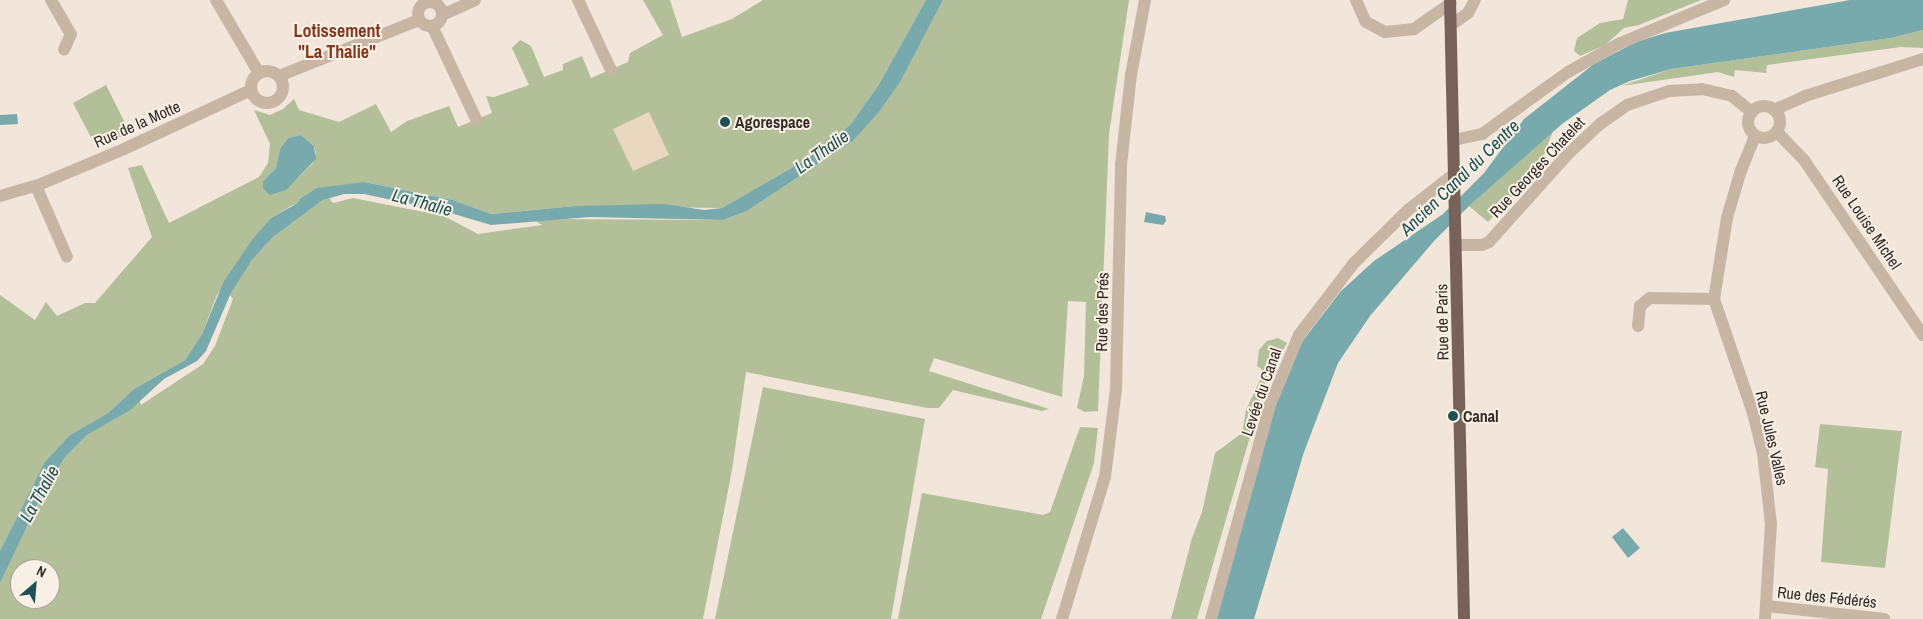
<!DOCTYPE html>
<html>
<head>
<meta charset="utf-8">
<style>
  body { margin:0 }
  #map { position:relative; width:1923px; height:619px; overflow:hidden; background:#f1e6d9; font-family:"Archivo Narrow",sans-serif }
  div>[style] { position:absolute }
  [style*='--x'] { left:calc(var(--x)*1px); top:calc(var(--y)*1px); width:calc(var(--w)*1px); rotate:calc(var(--a)*1deg) }
  .green>* { inset:0; background:#b2bf99 }
  .plaza>* { inset:0; background:#e9d7c0 }
  .water>* { inset:0; background:#78aaad }
  .minor>* { height:12px; margin:-6px; padding:0 6px; transform-origin:6px; border-radius:6px; background:#c8b6a5 }
  .minor>.ring { margin:-6px; padding:0; box-sizing:content-box; background:none; border:12px solid #c8b6a5; border-radius:50% }
  .major>* { height:12px; margin:-6px; padding:0 6px; transform-origin:6px; border-radius:6px; background:#766258 }
  .dots>* { width:14px; height:14px; translate:-50% -50%; box-sizing:border-box; border:2px solid #f9f0e5; border-radius:50% }
  span { translate:-50% -50%; white-space:nowrap; text-align:center; line-height:1.15; -webkit-text-stroke:4px #f9f0e5; paint-order:stroke }
  .poi-label { font-size:16px; color:#342b26; font-weight:700 }
  .left { translate:0 -50%; text-align:left }
  .street-label { font-size:16px; color:#342b26 }
  .neighbourhood-label { font-size:18px; color:#823921; font-weight:700 }
  .water-label { font-size:18px; color:#1d5155; font-style:italic }
  .north { position:absolute; left:10px; top:559px; width:50px; height:50px; box-sizing:border-box; background:#f9f0e5; border:1px solid #aaa199; border-radius:50%; rotate:27deg; font-size:14px; font-weight:700; line-height:20px; text-align:center; color:#342b26 }
  .north::after { content:''; display:block; margin:auto; width:18px; height:22px; background:#1d5155; clip-path:polygon(50% 0,100% 100%,50% 72%,0 100%) }
</style>
</head>
<body>
<div id="map">
  <div class="green">
    <i style="clip-path:polygon(evenodd,643px 0,670px 0,682px 37px,732px 19px,763px 0,926px 0,878px 86px,850px 125px,807px 159px,722px 208px,575px 206px,491px 214px,453px 200px,364px 182px,291px 206px,271px 218px,217px 295px,202px 334px,185px 360px,134px 389px,108px 413px,70px 435px,18px 516px,0 551px,0 295px,35px 320px,46px 302px,57px 316px,85px 303px,95px 303px,152px 237px,128px 168px,142px 165px,169px 223px,259px 177px,268px 163px,270px 144px,254px 110px,270px 115px,283px 109px,294px 99px,299px 110px,339px 122px,376px 104px,391px 132px,407px 121px,449px 106px,458px 127px,492px 113px,486px 96px,494px 97px,529px 85px,512px 48px,520px 40px,531px 46px,544px 77px,563px 70px,563px 64px,582px 56px,591px 78px,628px 62px,630px 53px,663px 35px,643px 0,301px 135px,314px 146px,316px 153px,313px 163px,297px 179px,263px 188px,263px 181px,276px 168px,280px 149px,288px 138px,301px 135px)"></i>
    <i style="clip-path:polygon(evenodd,943px 0,1129px 0,1109px 134px,1098px 411px,1085px 412px,1077px 408px,1084px 376px,1086px 302px,1068px 301px,1062px 397px,934px 358px,929px 371px,1049px 409px,1042px 411px,953px 390px,939px 408px,927px 408px,746px 372px,732px 470px,703px 619px,0 619px,0 583px,11px 554px,44px 490px,66px 456px,87px 435px,129px 411px,139px 400px,141px 405px,203px 364px,215px 346px,233px 299px,230px 295px,252px 260px,273px 237px,323px 200px,329px 198px,333px 203px,353px 198px,444px 216px,478px 234px,542px 225px,534px 220px,544px 219px,723px 220px,747px 211px,853px 141px,880px 111px,900px 81px,943px 0,20px 569px,50px 569px,50px 599px,20px 599px,20px 569px)"></i>
    <i style="clip-path:polygon(1628px 0,1701px 0,1639px 25px,1624px 28px,1605px 45px,1580px 56px,1574px 51px,1577px 38px,1600px 23px,1623px 19px)"></i>
    <i style="clip-path:polygon(1923px 30px,1923px 48px,1901px 47px,1767px 65px,1766px 73px,1735px 70px,1734px 77px,1718px 72px,1621px 86px,1671px 69px,1891px 38px)"></i>
    <i style="clip-path:polygon(106px 85px,130px 133px,96px 147px,73px 103px)"></i>
    <i style="clip-path:polygon(1553px 131px,1544px 155px,1528px 173px,1526px 181px,1488px 222px,1469px 206px)"></i>
    <i style="clip-path:polygon(1278px 338px,1287px 343px,1267px 378px,1197px 619px,1171px 619px,1192px 538px,1202px 512px,1215px 453px,1242px 433px,1246px 410px,1264px 371px,1257px 366px,1259px 350px,1267px 341px)"></i>
    <i style="clip-path:polygon(763px 387px,925px 419px,891px 619px,715px 619px)"></i>
    <i style="clip-path:polygon(1820px 424px,1902px 431px,1885px 568px,1821px 562px,1828px 469px,1815px 467px)"></i>
    <i style="clip-path:polygon(1080px 427px,1098px 428px,1094px 463px,1041px 619px,898px 619px,922px 493px,1043px 515px,1050px 512px)"></i>
  </div>
  <div class="plaza">
    <i style="clip-path:polygon(649px 112px,669px 155px,633px 171px,613px 129px)"></i>
  </div>
  <div class="water">
    <i style="clip-path:polygon(926px 0,943px 0,900px 82px,880px 111px,853px 141px,747px 211px,723px 220px,590px 217px,491px 225px,444px 211px,364px 194px,344px 194px,323px 200px,273px 237px,252px 260px,230px 295px,206px 351px,197px 361px,164px 379px,129px 411px,87px 435px,66px 456px,44px 490px,0 583px,0 551px,45px 462px,70px 435px,108px 413px,134px 389px,185px 360px,202px 334px,224px 281px,252px 240px,271px 218px,298px 203px,300px 199px,317px 188px,364px 182px,453px 200px,491px 214px,575px 206px,664px 204px,704px 210px,722px 208px,807px 159px,850px 125px,878px 86px)"></i>
    <i style="clip-path:polygon(1850px 0,1923px 0,1923px 30px,1891px 38px,1671px 69px,1630px 81px,1610px 90px,1562px 124px,1469px 206px,1434px 241px,1370px 316px,1338px 363px,1304px 452px,1254px 619px,1216px 619px,1278px 396px,1301px 343px,1341px 291px,1374px 261px,1443px 214px,1484px 173px,1524px 119px,1594px 64px,1636px 42px,1665px 33px)"></i>
    <i style="clip-path:polygon(17px 114px,18px 124px,0 125px,0 115px)"></i>
    <i style="clip-path:polygon(301px 135px,314px 146px,316px 159px,286px 190px,270px 195px,263px 188px,263px 181px,276px 168px,280px 149px,288px 138px)"></i>
    <i style="clip-path:polygon(1146px 212px,1165px 216px,1166px 221px,1163px 225px,1144px 222px)"></i>
    <i style="clip-path:polygon(1623px 528px,1640px 548px,1628px 558px,1612px 537px)"></i>
  </div>
  <div class="minor">
    <i style="--x:51;--y:0;--w:39;--a:60"></i>
    <i style="--x:71;--y:34;--w:17;--a:114"></i>
    <i style="--x:216;--y:0;--w:85;--a:59.5"></i>
    <i style="--x:578;--y:0;--w:77;--a:64.8"></i>
    <i style="--x:1356;--y:0;--w:24;--a:66"></i>
    <i style="--x:1366;--y:22;--w:21;--a:28"></i>
    <i style="--x:1385;--y:32;--w:29;--a:-6"></i>
    <i style="--x:1414;--y:29;--w:45;--a:-35.1"></i>
    <i class="ring" style="left:418px;top:2px;width:12px;height:12px"></i>
    <i style="--x:442;--y:15;--w:36;--a:-24"></i>
    <i style="--x:1451;--y:25;--w:21;--a:-35"></i>
    <i style="--x:1468;--y:13;--w:15;--a:-62"></i>
    <i style="--x:432;--y:26;--w:103;--a:64.7"></i>
    <i class="ring" style="left:251px;top:71px;width:20px;height:20px"></i>
    <i style="--x:279;--y:76;--w:151;--a:-21.8"></i>
    <i class="ring" style="left:1748px;top:106px;width:20px;height:20px"></i>
    <i style="--x:1774;--y:110;--w:34;--a:-24"></i>
    <i style="--x:1805;--y:96;--w:124;--a:-17.4"></i>
    <i style="--x:1777;--y:132;--w:39;--a:46"></i>
    <i style="--x:1804;--y:160;--w:212;--a:55.8"></i>
    <i style="--x:1755;--y:136;--w:37;--a:112"></i>
    <i style="--x:1741;--y:170;--w:50;--a:106.3"></i>
    <i style="--x:1727;--y:218;--w:82;--a:99.1"></i>
    <i style="--x:1714;--y:299;--w:120;--a:71.1"></i>
    <i style="--x:1753;--y:413;--w:41;--a:76"></i>
    <i style="--x:1763;--y:453;--w:71;--a:83.6"></i>
    <i style="--x:1771;--y:524;--w:95;--a:93.6"></i>
    <i style="--x:1454;--y:140;--w:29;--a:-12"></i>
    <i style="--x:1482;--y:134;--w:106;--a:-35.8"></i>
    <i style="--x:1568;--y:72;--w:57;--a:-29.2"></i>
    <i style="--x:1618;--y:44;--w:115;--a:-22.5"></i>
    <i style="--x:36;--y:186;--w:77;--a:66.4"></i>
    <i style="--x:0;--y:196;--w:37;--a:-16"></i>
    <i style="--x:36;--y:186;--w:95;--a:-22.8"></i>
    <i style="--x:124;--y:149;--w:140;--a:-24.9"></i>
    <i style="--x:1456;--y:245;--w:26;--a:0"></i>
    <i style="--x:1482;--y:245;--w:8;--a:-23"></i>
    <i style="--x:1489;--y:242;--w:117;--a:-48.1"></i>
    <i style="--x:1567;--y:155;--w:45;--a:-43.2"></i>
    <i style="--x:1600;--y:124;--w:33;--a:-35"></i>
    <i style="--x:1627;--y:105;--w:44;--a:-18.4"></i>
    <i style="--x:1669;--y:91;--w:33;--a:-3"></i>
    <i style="--x:1702;--y:89;--w:31;--a:13"></i>
    <i style="--x:1732;--y:96;--w:26;--a:39"></i>
    <i style="--x:1638;--y:326;--w:20;--a:-84"></i>
    <i style="--x:1640;--y:306;--w:13;--a:-39"></i>
    <i style="--x:1650;--y:298;--w:64;--a:0.9"></i>
    <i style="--x:1767;--y:606;--w:118;--a:6.3"></i>
    <i style="--x:1062;--y:619;--w:148;--a:-73.2"></i>
    <i style="--x:1105;--y:477;--w:89;--a:-82.9"></i>
    <i style="--x:1116;--y:389;--w:224;--a:-88.7"></i>
    <i style="--x:1121;--y:165;--w:91;--a:-83.7"></i>
    <i style="--x:1131;--y:75;--w:76;--a:-79.4"></i>
    <i style="--x:1211;--y:619;--w:222;--a:-74.6"></i>
    <i style="--x:1270;--y:405;--w:76;--a:-67.5"></i>
    <i style="--x:1299;--y:335;--w:91;--a:-52.6"></i>
    <i style="--x:1354;--y:263;--w:76;--a:-44.5"></i>
    <i style="--x:1408;--y:210;--w:58;--a:-38"></i>
  </div>
  <div class="major">
    <i style="--x:1450;--y:0;--w:619;--a:88.7"></i>
  </div>
  <div class="dots">
    <i style="left:725px;top:122px;background:#1d5155"></i>
    <i style="left:1453px;top:416px;background:#1d5155"></i>
  </div>
  <div class="poi-label">
    <span class="left" style="left:735px;top:122px">Agorespace</span>
    <span class="left" style="left:1463px;top:416px">Canal</span>
  </div>
  <div class="street-label">
    <span style="left:137px;top:124px;rotate:-24deg">Rue de la Motte</span>
    <span style="left:1537px;top:167px;rotate:-47deg">Rue Georges Chatelet</span>
    <span style="left:1867px;top:222px;rotate:56deg">Rue Louise Michel</span>
    <span style="left:1102px;top:312px;rotate:-89deg">Rue des Prés</span>
    <span style="left:1442px;top:322px;rotate:-91deg">Rue de Paris</span>
    <span style="left:1261px;top:392px;rotate:-71deg">Levée du Canal</span>
    <span style="left:1772px;top:438px;rotate:77deg">Rue Jules Valles</span>
    <span style="left:1827px;top:597px;rotate:6deg">Rue des Fédérés</span>
  </div>
  <div class="neighbourhood-label">
    <span style="left:337px;top:42px">Lotissement<br>"La Thalie"</span>
  </div>
  <div class="water-label">
    <span style="left:822px;top:152px;rotate:-35deg">La Thalie</span>
    <span style="left:1460px;top:178px;rotate:-44deg">Ancien Canal du Centre</span>
    <span style="left:422px;top:203px;rotate:15deg">La Thalie</span>
    <span style="left:40px;top:494px;rotate:-61deg">La Thalie</span>
  </div>
  <div class="north">N</div>
</div>
</body>
</html>
